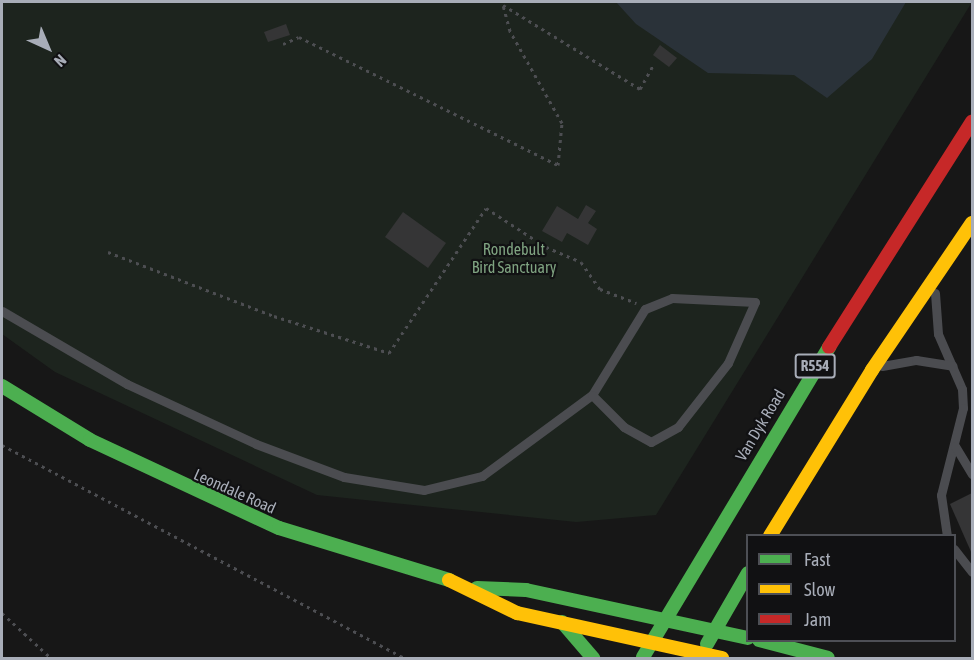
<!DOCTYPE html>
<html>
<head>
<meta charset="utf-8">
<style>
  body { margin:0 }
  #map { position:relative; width:974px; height:660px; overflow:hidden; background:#171717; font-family:"Asap Condensed",sans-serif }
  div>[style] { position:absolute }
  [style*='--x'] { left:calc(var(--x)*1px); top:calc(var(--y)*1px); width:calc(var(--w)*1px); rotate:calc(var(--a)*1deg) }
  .green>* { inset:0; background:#1d241e }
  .water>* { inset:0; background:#2a3239 }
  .building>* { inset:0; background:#353536 }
  .path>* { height:3px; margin-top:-1.5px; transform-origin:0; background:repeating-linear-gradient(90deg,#4d4e52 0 3px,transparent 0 7.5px) }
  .lane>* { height:9px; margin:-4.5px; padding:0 4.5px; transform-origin:4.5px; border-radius:4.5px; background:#4b4c50 }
  .fast>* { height:14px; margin:-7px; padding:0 7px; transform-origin:7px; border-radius:7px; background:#4caf50 }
  .slow>* { height:14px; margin:-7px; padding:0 7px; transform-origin:7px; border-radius:7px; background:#ffc107 }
  .jam>* { height:14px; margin:-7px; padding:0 7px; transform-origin:7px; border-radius:7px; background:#c62828 }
  span { translate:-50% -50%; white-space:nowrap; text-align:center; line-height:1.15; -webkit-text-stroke:4.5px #111113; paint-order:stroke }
  .shield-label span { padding:2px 4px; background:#111113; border:2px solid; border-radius:4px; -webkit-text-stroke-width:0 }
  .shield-label { font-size:15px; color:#a8adb8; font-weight:700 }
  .park-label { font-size:16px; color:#7fa381 }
  .street-label { font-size:16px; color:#a8adb8 }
  .frame { position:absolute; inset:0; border:3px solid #a8adb8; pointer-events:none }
  .legend { position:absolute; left:746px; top:534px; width:210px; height:108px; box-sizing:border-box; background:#111113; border:2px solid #4d4f55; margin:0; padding:8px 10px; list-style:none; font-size:18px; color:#a8adb8 }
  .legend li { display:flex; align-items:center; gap:12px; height:30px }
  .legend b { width:30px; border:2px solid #4d4f55 }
  .north { position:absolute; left:18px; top:18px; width:60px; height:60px; -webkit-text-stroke:4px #111113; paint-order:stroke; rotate:136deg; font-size:16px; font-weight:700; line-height:24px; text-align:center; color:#a8adb8 }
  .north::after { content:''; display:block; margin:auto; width:21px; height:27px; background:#a8adb8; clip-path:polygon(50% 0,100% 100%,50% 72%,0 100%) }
</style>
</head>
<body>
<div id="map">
  <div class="green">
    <i style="clip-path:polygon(2px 2px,972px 2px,656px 515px,576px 522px,317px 495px,55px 372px,2px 334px)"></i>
  </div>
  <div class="water">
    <i style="clip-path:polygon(616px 2px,906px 2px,872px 59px,827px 98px,794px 75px,708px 73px,636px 24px)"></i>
  </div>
  <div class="building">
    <i style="clip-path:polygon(286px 24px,290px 35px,268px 42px,264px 32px)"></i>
    <i style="clip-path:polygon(660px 45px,677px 58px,669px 67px,653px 55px)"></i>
    <i style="clip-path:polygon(586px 205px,596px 211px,588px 223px,597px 229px,588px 245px,567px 233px,562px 242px,542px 231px,557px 206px,578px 219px)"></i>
    <i style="clip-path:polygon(403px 212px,446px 243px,428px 268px,385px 237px)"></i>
    <i style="clip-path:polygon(972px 493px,972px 554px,950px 504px)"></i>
  </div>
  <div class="path">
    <i style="--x:283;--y:44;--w:17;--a:-24"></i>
    <i style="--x:299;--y:37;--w:289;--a:26.3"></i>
    <i style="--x:558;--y:165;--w:42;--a:-84.6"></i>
    <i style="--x:562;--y:123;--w:106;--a:-119.5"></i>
    <i style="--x:510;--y:31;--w:27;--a:-105"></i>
    <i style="--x:503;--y:5;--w:161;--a:31.5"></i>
    <i style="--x:640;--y:89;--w:29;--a:-61"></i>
    <i style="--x:108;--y:252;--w:178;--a:21.1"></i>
    <i style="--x:274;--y:316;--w:121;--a:17.8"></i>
    <i style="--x:389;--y:353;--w:174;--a:-56.2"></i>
    <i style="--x:486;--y:208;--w:72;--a:33"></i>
    <i style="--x:546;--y:247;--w:38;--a:23"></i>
    <i style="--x:581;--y:262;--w:33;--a:55"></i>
    <i style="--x:600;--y:289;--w:39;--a:21"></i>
    <i style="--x:2;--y:445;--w:456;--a:27.9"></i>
    <i style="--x:2;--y:613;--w:67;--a:42.6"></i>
  </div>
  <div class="lane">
    <i style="--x:935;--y:293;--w:41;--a:85.8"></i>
    <i style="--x:938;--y:334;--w:60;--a:66.4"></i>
    <i style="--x:962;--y:389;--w:19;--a:87"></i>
    <i style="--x:963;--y:408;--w:90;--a:104.2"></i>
    <i style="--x:941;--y:495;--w:41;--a:81.7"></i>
    <i style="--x:2;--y:311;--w:145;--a:30.3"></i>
    <i style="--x:127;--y:384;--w:142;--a:24.9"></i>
    <i style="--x:256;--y:444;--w:94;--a:20.6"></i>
    <i style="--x:344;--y:477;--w:81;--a:9.2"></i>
    <i style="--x:424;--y:490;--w:60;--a:-13.6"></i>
    <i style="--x:482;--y:476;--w:137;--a:-36.4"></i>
    <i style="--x:592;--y:395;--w:101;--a:-58.4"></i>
    <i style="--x:645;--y:309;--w:29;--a:-22"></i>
    <i style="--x:672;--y:298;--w:83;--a:2.8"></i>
    <i style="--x:755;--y:302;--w:67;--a:113.9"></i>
    <i style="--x:728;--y:363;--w:81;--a:128"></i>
    <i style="--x:678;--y:427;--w:31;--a:151"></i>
    <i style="--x:651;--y:442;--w:31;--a:-151"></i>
    <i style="--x:624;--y:427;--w:45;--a:-135"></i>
    <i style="--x:882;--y:366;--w:35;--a:-10"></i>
    <i style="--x:916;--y:360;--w:37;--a:9"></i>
    <i style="--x:955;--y:446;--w:33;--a:59"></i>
    <i style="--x:954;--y:549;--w:29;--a:52"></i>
  </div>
  <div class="fast">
    <i style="--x:2;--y:386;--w:103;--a:31.5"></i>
    <i style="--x:90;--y:440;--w:208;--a:25"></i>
    <i style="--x:279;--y:528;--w:178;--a:17"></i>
    <i style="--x:477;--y:588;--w:49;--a:2.3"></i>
    <i style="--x:526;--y:590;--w:227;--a:12.2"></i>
    <i style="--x:562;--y:622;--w:48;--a:49.3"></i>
    <i style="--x:759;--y:640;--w:71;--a:14.6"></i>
    <i style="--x:707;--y:644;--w:82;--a:-60"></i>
    <i style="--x:643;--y:657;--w:362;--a:-59"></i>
  </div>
  <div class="slow">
    <i style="--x:770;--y:536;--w:195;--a:-58.4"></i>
    <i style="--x:872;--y:370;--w:178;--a:-55.8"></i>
    <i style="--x:449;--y:580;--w:76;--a:25.9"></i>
    <i style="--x:517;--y:613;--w:210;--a:12.4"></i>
  </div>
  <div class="jam">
    <i style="--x:829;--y:347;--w:267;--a:-57.6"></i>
  </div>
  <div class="shield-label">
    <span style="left:815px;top:366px">R554</span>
  </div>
  <div class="park-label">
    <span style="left:514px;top:258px">Rondebult<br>Bird Sanctuary</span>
  </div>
  <div class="street-label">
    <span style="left:760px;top:425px;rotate:-59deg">Van Dyk Road</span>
    <span style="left:235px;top:491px;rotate:24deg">Leondale Road</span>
  </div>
  <div class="frame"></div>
  <ul class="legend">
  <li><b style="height:8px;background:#4caf50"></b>Fast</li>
  <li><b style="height:8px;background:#ffc107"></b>Slow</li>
  <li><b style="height:8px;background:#c62828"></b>Jam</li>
  </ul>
  <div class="north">N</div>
</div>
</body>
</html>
